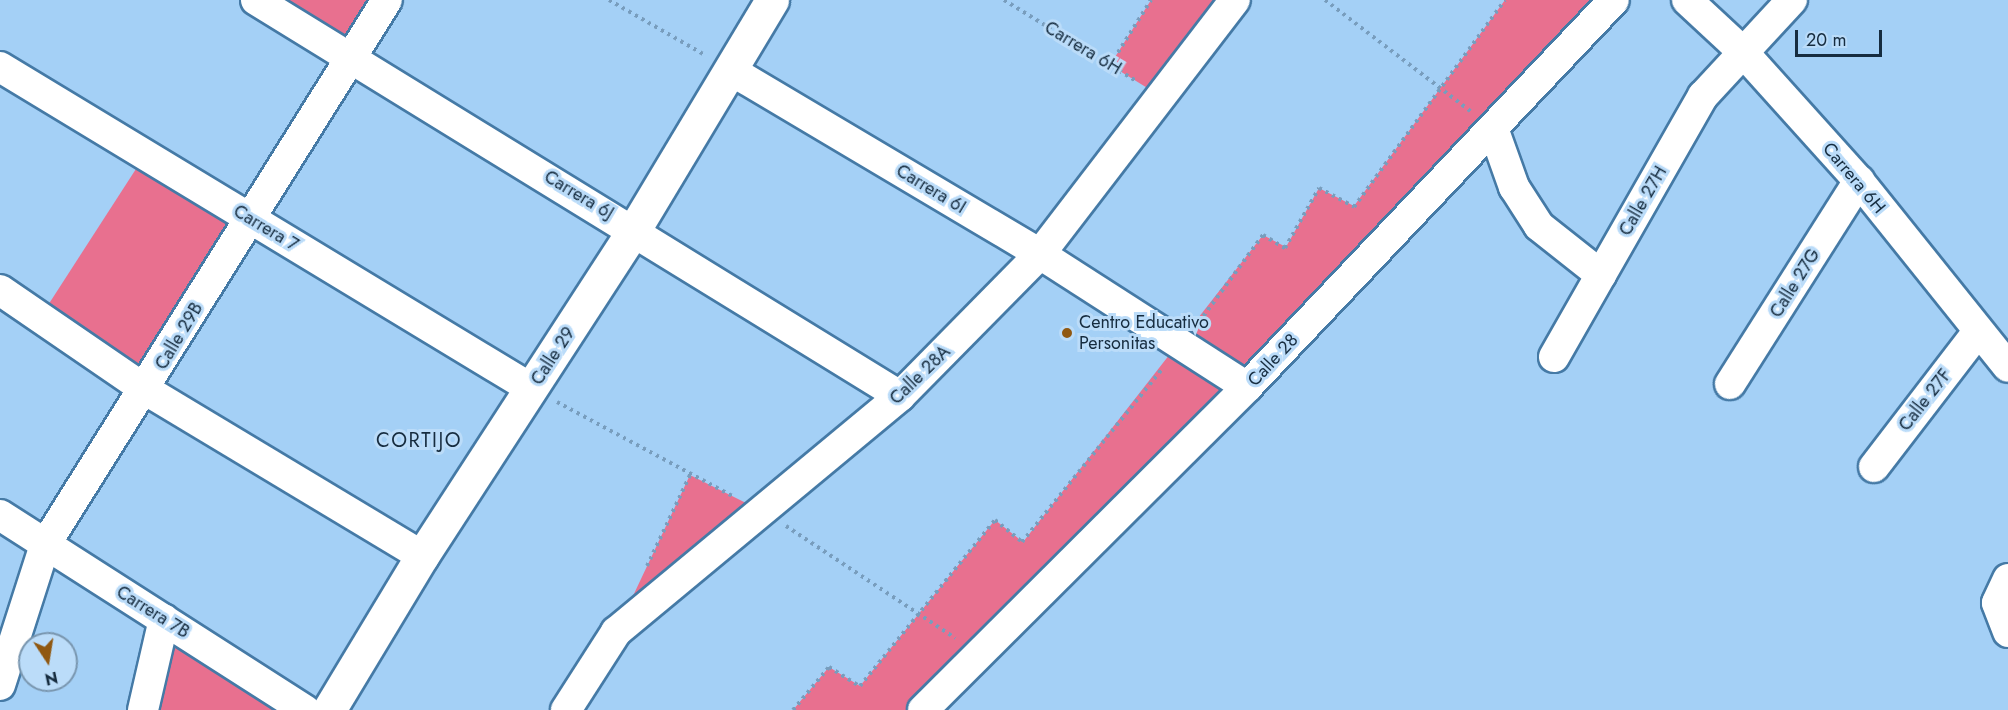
<!DOCTYPE html>
<html>
<head>
<meta charset="utf-8">
<style>
  body { margin:0 }
  #map { position:relative; width:2008px; height:710px; overflow:hidden; background:#a4d0f6; font-family:Jost,sans-serif }
  div>[style] { position:absolute }
  [style*='--x'] { left:calc(var(--x)*1px); top:calc(var(--y)*1px); width:calc(var(--w)*1px); rotate:calc(var(--a)*1deg) }
  .green>* { inset:0; background:#e8708f }
  .path>* { height:4px; margin-top:-2px; transform-origin:0; background:repeating-linear-gradient(90deg,#789dbd 0 3px,transparent 0 7.5px) }
  .roads { filter:drop-shadow(2px 0 #457aa6) drop-shadow(-2px 0 #457aa6) drop-shadow(0 2px #457aa6) drop-shadow(0 -2px #457aa6) }
  .street>* { height:30px; margin:-15px; padding:0 15px; transform-origin:15px; border-radius:15px; background:#fff }
  .secondary>* { height:33px; margin:-16.5px; padding:0 16.5px; transform-origin:16.5px; border-radius:16.5px; background:#fff }
  .dots>* { width:16px; height:16px; translate:-50% -50%; box-sizing:border-box; border:3px solid #bbdcf9; border-radius:50% }
  span { translate:-50% -50%; white-space:nowrap; text-align:center; line-height:1.15; -webkit-text-stroke:6px #bbdcf9; paint-order:stroke }
  .street-label { font-size:18px; color:#162c3f }
  .poi-label { font-size:18px; color:#162c3f }
  .left { translate:0 -50%; text-align:left }
  .neighbourhood-label { font-size:20px; color:#162c3f; letter-spacing:1.5px }
  .north { position:absolute; left:18px; top:632px; width:60px; height:60px; box-sizing:border-box; background:#bbdcf9; border:2px solid #7996af; border-radius:50%; rotate:168deg; font-size:16px; font-weight:700; line-height:24px; text-align:center; color:#162c3f }
  .north::after { content:''; display:block; margin:auto; width:21px; height:27px; background:#905811; clip-path:polygon(50% 0,100% 100%,50% 72%,0 100%) }
  .scale { position:absolute; left:1795px; top:30px; width:87px; height:27px; box-sizing:border-box; border:3px solid #162c3f; border-top:0; padding-left:8px; font-size:18px; line-height:21px; white-space:nowrap; color:#162c3f; -webkit-text-stroke:4px #bbdcf9; paint-order:stroke }
</style>
</head>
<body>
<div id="map">
  <div class="green">
    <i style="clip-path:polygon(256px 0,387px 0,351px 60px)"></i>
    <i style="clip-path:polygon(1151px 0,1235px 0,1162px 97px,1110px 65px)"></i>
    <i style="clip-path:polygon(1505px 0,1614px 0,923px 710px,793px 710px,829px 667px,860px 686px,995px 520px,1023px 542px,1263px 235px,1286px 247px,1319px 188px,1354px 206px)"></i>
    <i style="clip-path:polygon(145px 155px,250px 219px,146px 390px,41px 316px)"></i>
    <i style="clip-path:polygon(690px 475px,764px 512px,616px 632px)"></i>
    <i style="clip-path:polygon(164px 619px,305px 710px,142px 710px)"></i>
  </div>
  <div class="path">
    <i style="--x:609;--y:0;--w:111;--a:29.8"></i>
    <i style="--x:1004;--y:0;--w:155;--a:31.5"></i>
    <i style="--x:1325;--y:0;--w:183;--a:37.4"></i>
    <i style="--x:1110;--y:65;--w:77;--a:-57.8"></i>
    <i style="--x:1199;--y:322;--w:108;--a:-53.7"></i>
    <i style="--x:1263;--y:235;--w:26;--a:31"></i>
    <i style="--x:1285;--y:248;--w:69;--a:-60.5"></i>
    <i style="--x:1319;--y:188;--w:40;--a:28"></i>
    <i style="--x:1354;--y:207;--w:256;--a:-53.9"></i>
    <i style="--x:557;--y:402;--w:199;--a:28.2"></i>
    <i style="--x:786;--y:526;--w:203;--a:33.5"></i>
    <i style="--x:647;--y:566;--w:101;--a:-64.7"></i>
    <i style="--x:793;--y:710;--w:56;--a:-50.1"></i>
    <i style="--x:829;--y:667;--w:36;--a:32"></i>
    <i style="--x:860;--y:686;--w:214;--a:-50.9"></i>
    <i style="--x:995;--y:520;--w:35;--a:39"></i>
    <i style="--x:1022;--y:542;--w:224;--a:-51"></i>
  </div>
  <div class="roads">
    <div class="street">
      <i style="--x:256;--y:0;--w:756;--a:31.59"></i>
      <i style="--x:1687;--y:0;--w:75;--a:42.8"></i>
      <i style="--x:1742;--y:51;--w:175;--a:48"></i>
      <i style="--x:1859;--y:181;--w:238;--a:51.3"></i>
      <i style="--x:0;--y:67;--w:622;--a:31.18"></i>
      <i style="--x:732;--y:71;--w:358;--a:30.7"></i>
      <i style="--x:1040;--y:254;--w:246;--a:32.7"></i>
      <i style="--x:1493;--y:128;--w:63;--a:70.4"></i>
      <i style="--x:1514;--y:187;--w:46;--a:57.3"></i>
      <i style="--x:1539;--y:226;--w:79;--a:38.3"></i>
      <i style="--x:0;--y:290;--w:177;--a:34.4"></i>
      <i style="--x:146;--y:390;--w:322;--a:31"></i>
      <i style="--x:1554;--y:357;--w:301;--a:-60.3"></i>
      <i style="--x:1703;--y:96;--w:131;--a:-47.2"></i>
      <i style="--x:1730;--y:384;--w:241;--a:-57.6"></i>
      <i style="--x:1874;--y:467;--w:169;--a:-52.5"></i>
      <i style="--x:0;--y:515;--w:362;--a:32.6"></i>
      <i style="--x:2008;--y:579;--w:26;--a:115"></i>
      <i style="--x:1997;--y:603;--w:31;--a:69"></i>
      <i style="--x:0;--y:685;--w:147;--a:-72.2"></i>
      <i style="--x:45;--y:545;--w:643;--a:-57.89"></i>
      <i style="--x:143;--y:710;--w:93;--a:-77"></i>
      <i style="--x:566;--y:710;--w:93;--a:-57.3"></i>
      <i style="--x:616;--y:632;--w:369;--a:-39.7"></i>
      <i style="--x:900;--y:396;--w:199;--a:-45.4"></i>
      <i style="--x:1040;--y:254;--w:320;--a:-52.5"></i>
      <i style="--x:923;--y:710;--w:457;--a:-44.9"></i>
      <i style="--x:1247;--y:387;--w:533;--a:-46.52"></i>
    </div>
    <div class="secondary">
      <i style="--x:329;--y:710;--w:180;--a:-58.9"></i>
      <i style="--x:422;--y:556;--w:391;--a:-57"></i>
      <i style="--x:635;--y:228;--w:266;--a:-59"></i>
    </div>
  </div>
  <div class="dots">
    <i style="left:1067px;top:333px;background:#905811"></i>
  </div>
  <div class="street-label">
    <span style="left:1083px;top:48px;rotate:31deg">Carrera 6H</span>
    <span style="left:1854px;top:178px;rotate:50deg">Carrera 6H</span>
    <span style="left:931px;top:189px;rotate:31deg">Carrera 6I</span>
    <span style="left:579px;top:195px;rotate:31deg">Carrera 6J</span>
    <span style="left:1643px;top:201px;rotate:-60deg">Calle 27H</span>
    <span style="left:266px;top:228px;rotate:31deg">Carrera 7</span>
    <span style="left:1795px;top:283px;rotate:-58deg">Calle 27G</span>
    <span style="left:179px;top:336px;rotate:-59deg">Calle 29B</span>
    <span style="left:553px;top:356px;rotate:-57deg">Calle 29</span>
    <span style="left:1273px;top:360px;rotate:-47deg">Calle 28</span>
    <span style="left:920px;top:375px;rotate:-44deg">Calle 28A</span>
    <span style="left:1925px;top:400px;rotate:-52deg">Calle 27F</span>
    <span style="left:153px;top:612px;rotate:32deg">Carrera 7B</span>
  </div>
  <div class="poi-label">
    <span class="left" style="left:1079px;top:333px">Centro Educativo<br>Personitas</span>
  </div>
  <div class="neighbourhood-label">
    <span style="left:419px;top:440px">CORTIJO</span>
  </div>
  <div class="north">N</div>
  <div class="scale">20 m</div>
</div>
</body>
</html>
